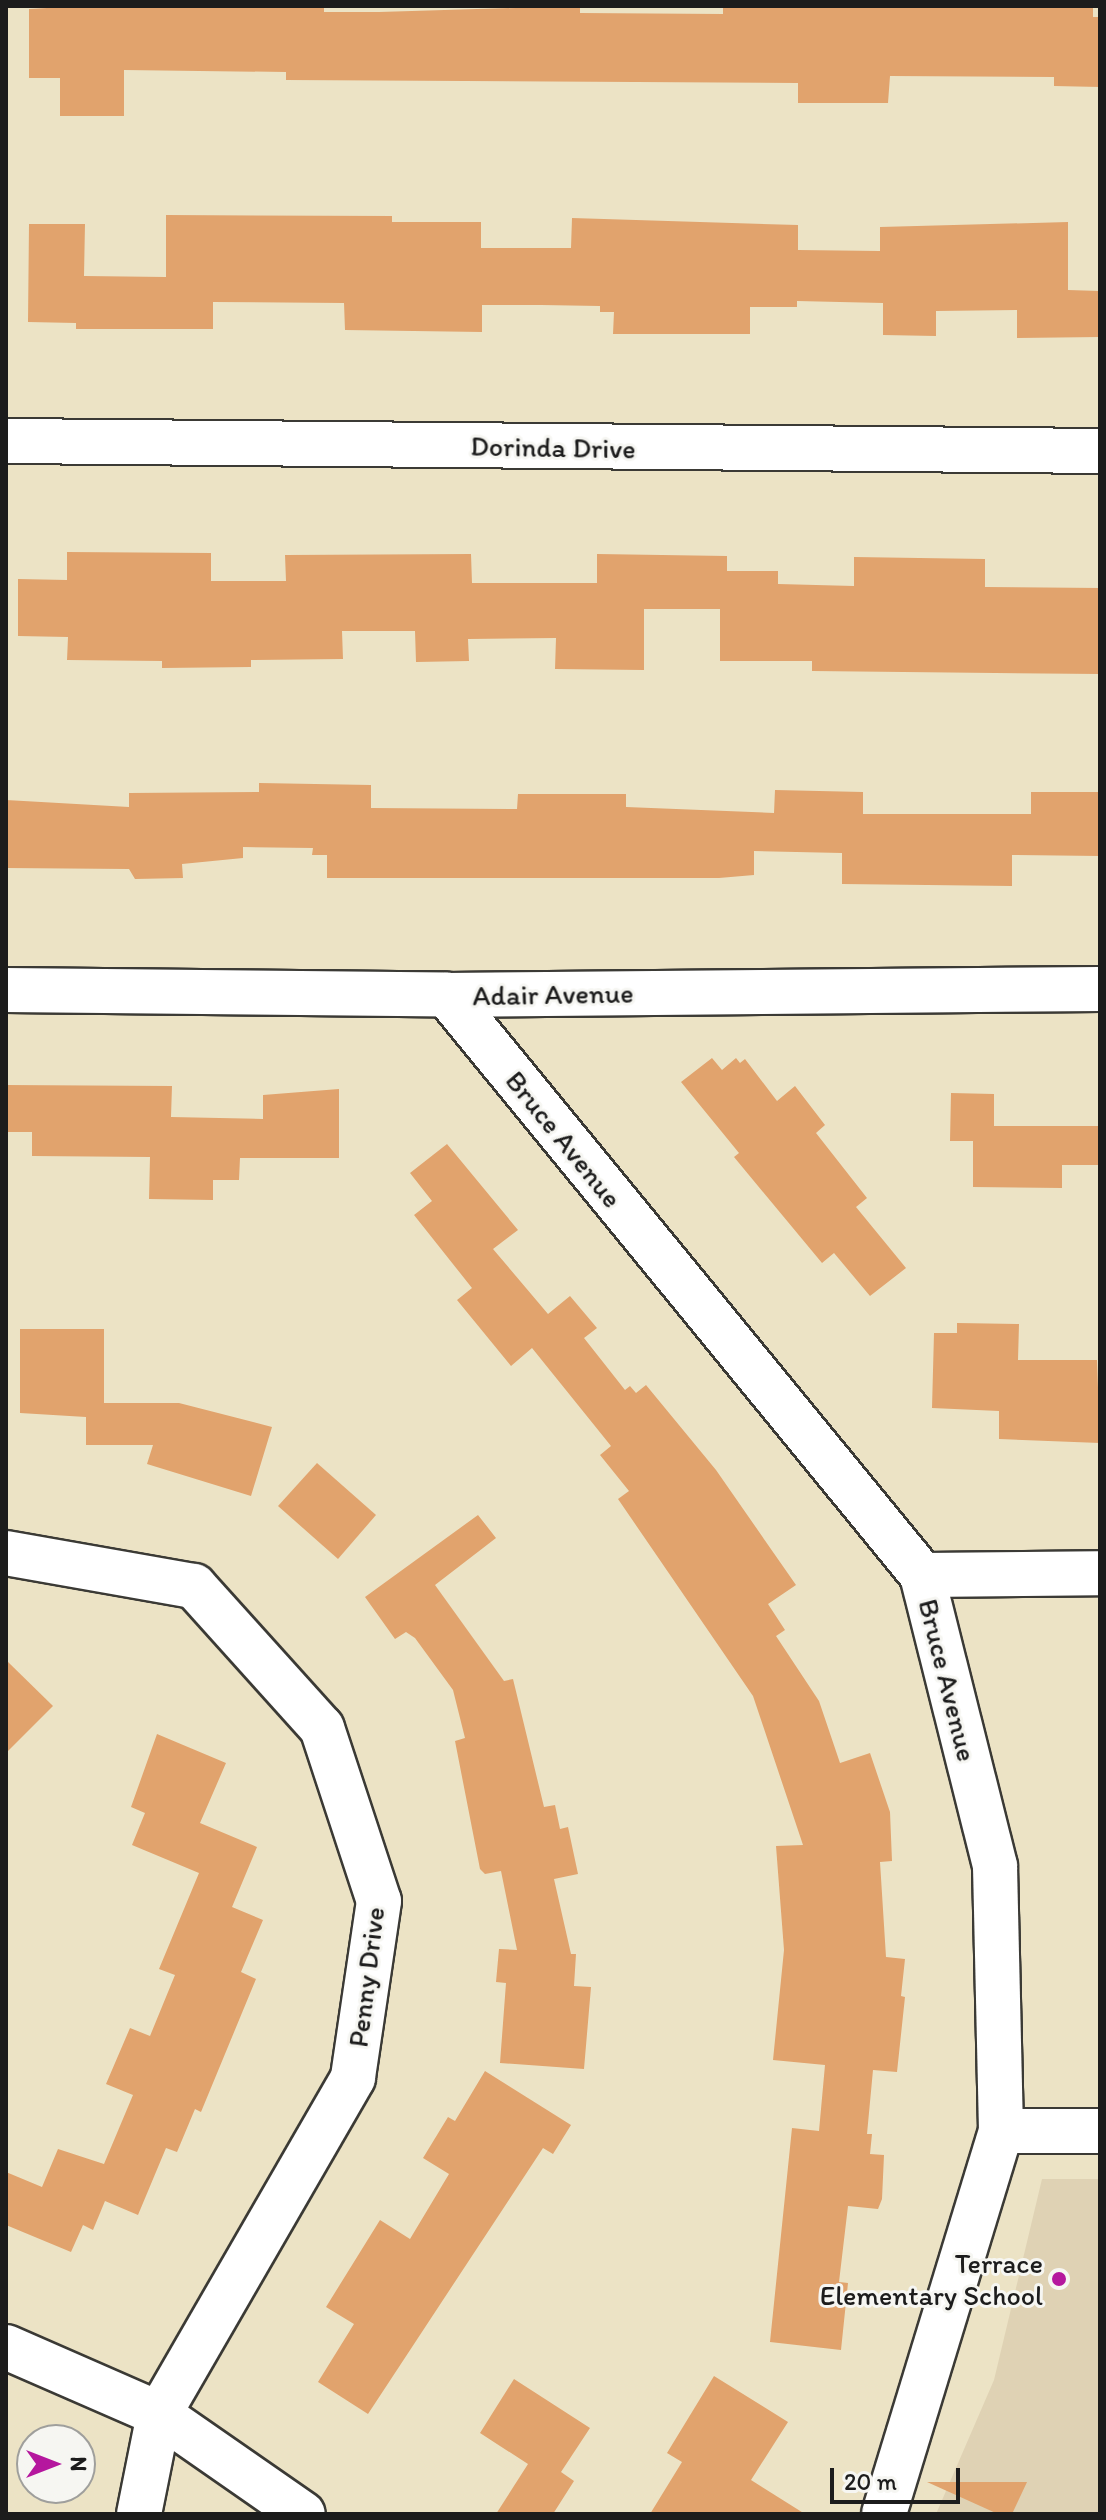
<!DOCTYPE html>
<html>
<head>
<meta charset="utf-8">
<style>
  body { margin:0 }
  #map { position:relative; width:1106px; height:2520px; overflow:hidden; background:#ece3c5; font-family:Itim,sans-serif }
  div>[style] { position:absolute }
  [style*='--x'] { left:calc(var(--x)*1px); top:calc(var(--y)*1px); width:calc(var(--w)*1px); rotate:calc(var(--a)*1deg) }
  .built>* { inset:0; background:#dfd2b4 }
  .building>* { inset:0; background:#e1a36d }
  .roads { filter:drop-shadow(2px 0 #3b3a35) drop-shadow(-2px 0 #3b3a35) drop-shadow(0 2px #3b3a35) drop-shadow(0 -2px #3b3a35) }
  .street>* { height:44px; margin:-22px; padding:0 22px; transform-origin:22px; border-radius:22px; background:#fff }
  .secondary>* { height:44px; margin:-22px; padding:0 22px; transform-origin:22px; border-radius:22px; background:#fff }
  .dots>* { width:22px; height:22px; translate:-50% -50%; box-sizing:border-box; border:4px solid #f6f6f2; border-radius:50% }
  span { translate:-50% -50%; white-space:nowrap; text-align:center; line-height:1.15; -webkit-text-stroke:6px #f6f6f2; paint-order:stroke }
  .street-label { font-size:28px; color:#1c1c1c }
  .poi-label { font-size:28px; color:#1c1c1c }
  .right { translate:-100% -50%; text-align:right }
  .frame { position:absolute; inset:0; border:8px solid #1c1c1c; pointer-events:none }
  .north { position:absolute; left:16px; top:2424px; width:80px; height:80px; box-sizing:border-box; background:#f6f6f2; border:2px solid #9f9f9c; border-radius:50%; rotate:90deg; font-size:22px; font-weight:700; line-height:32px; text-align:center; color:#1c1c1c }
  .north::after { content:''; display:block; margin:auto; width:28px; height:36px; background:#b5179e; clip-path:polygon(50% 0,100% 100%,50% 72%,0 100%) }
  .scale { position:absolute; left:830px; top:2468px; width:130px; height:36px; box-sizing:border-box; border:4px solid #1c1c1c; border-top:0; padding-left:10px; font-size:24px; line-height:28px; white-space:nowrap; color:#1c1c1c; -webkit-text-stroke:6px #f6f6f2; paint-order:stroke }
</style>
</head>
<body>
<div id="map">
  <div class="built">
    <i style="clip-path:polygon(1042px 2179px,1100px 2179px,1100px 2514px,936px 2514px,994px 2380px)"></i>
  </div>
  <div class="building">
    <i style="clip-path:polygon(83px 6px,324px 6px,324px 12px,379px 12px,580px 6px,580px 13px,723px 14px,723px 6px,1093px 6px,1093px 17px,1100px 17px,1100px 87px,1054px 86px,1054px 77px,890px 76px,888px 103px,798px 103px,798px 83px,286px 80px,286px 72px,124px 70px,124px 116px,60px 116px,60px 78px,29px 78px,29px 9px)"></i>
    <i style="clip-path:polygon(166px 215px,392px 216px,392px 222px,481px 222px,481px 248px,571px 248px,572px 218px,798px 225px,798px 250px,880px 251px,880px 227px,1068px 222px,1068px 290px,1100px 291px,1100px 337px,1017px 338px,1017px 310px,936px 311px,936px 336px,883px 335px,883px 303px,797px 301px,797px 307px,750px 307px,750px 334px,613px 334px,614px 312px,600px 312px,600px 306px,541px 305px,482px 305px,482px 332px,345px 330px,344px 303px,213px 302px,213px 329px,76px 329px,76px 323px,28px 322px,29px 224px,85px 224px,84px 276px,166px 277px)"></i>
    <i style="clip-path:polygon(67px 552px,211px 553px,211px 581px,286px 581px,285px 555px,471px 554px,472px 583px,597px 583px,597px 554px,727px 556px,727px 571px,778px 571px,778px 584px,854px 586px,854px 557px,985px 559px,985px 587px,1100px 588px,1100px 674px,812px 671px,812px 661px,720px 661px,720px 609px,644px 609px,644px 670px,555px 669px,556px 638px,468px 639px,469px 661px,416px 662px,415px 631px,342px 631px,343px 659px,251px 660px,251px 667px,162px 668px,162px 661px,67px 660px,68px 637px,18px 636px,18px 579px,67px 580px)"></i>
    <i style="clip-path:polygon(259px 783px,371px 785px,371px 808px,517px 809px,518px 794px,626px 794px,626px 807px,774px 813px,775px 790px,863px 792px,863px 814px,1031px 814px,1031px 792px,1100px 792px,1100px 856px,1012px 855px,1012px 886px,842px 884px,842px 853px,754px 851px,754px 875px,719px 878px,327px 878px,327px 855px,312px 855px,313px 848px,243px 847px,243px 858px,182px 864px,183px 878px,135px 879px,129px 869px,6px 868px,6px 800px,129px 807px,129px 793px,259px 792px)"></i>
    <i style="clip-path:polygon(712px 1058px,722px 1070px,736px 1058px,740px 1063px,745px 1059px,777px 1101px,795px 1086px,825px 1125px,816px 1133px,867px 1198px,856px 1207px,906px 1268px,870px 1296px,834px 1253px,822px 1263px,734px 1157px,739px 1153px,681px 1082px)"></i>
    <i style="clip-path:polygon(6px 1085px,172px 1086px,171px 1117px,263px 1119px,263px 1095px,339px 1089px,339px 1158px,240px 1158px,239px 1180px,213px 1180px,213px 1200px,149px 1199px,150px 1157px,32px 1156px,32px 1132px,6px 1132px)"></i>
    <i style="clip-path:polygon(951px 1093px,994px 1094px,994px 1126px,1100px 1126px,1100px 1165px,1062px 1165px,1062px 1188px,973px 1187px,973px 1141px,950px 1141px)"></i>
    <i style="clip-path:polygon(447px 1144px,518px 1230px,493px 1249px,548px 1314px,570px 1296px,597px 1328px,584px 1338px,625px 1390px,630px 1386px,636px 1393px,646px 1385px,716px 1470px,796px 1585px,768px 1604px,785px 1630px,776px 1636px,819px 1701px,840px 1763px,870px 1753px,890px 1812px,892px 1861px,880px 1862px,886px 1957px,905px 1959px,901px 1996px,905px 1997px,897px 2072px,873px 2070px,867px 2134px,872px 2134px,870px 2154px,884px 2155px,882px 2199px,878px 2209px,848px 2206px,839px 2282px,848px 2283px,841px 2350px,770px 2342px,792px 2128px,819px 2131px,825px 2065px,773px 2060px,784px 1950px,776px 1846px,803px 1845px,753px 1696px,618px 1499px,629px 1491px,600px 1455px,611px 1446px,532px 1348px,511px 1366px,457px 1300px,472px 1288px,414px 1215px,432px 1201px,410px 1173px)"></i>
    <i style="clip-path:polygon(957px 1323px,1019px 1324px,1018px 1360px,1097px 1360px,1100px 1443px,999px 1439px,999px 1411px,932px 1408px,934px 1333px,957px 1333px)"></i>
    <i style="clip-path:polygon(20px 1329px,104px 1329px,104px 1403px,179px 1403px,272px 1427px,251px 1496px,147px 1464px,153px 1445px,86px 1445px,86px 1417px,20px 1413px)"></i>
    <i style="clip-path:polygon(317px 1463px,376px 1515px,338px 1559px,278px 1506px)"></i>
    <i style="clip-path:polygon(478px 1515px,496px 1538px,435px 1585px,504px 1681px,513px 1679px,544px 1807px,555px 1805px,560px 1829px,568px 1827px,578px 1874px,554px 1879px,571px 1954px,576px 1954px,574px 1986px,591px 1987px,584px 2069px,500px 2063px,506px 1983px,496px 1982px,499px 1949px,517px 1950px,501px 1871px,485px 1874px,480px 1869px,455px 1741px,465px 1738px,453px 1690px,415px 1638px,406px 1632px,395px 1639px,365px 1597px)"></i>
    <i style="clip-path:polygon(6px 1660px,53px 1706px,6px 1753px)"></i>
    <i style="clip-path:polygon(157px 1734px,226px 1763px,200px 1823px,257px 1847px,232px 1907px,263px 1920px,241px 1972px,256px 1979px,201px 2112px,195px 2109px,177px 2152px,166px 2148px,138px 2215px,105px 2201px,93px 2230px,83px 2225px,71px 2252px,6px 2225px,6px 2172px,42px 2187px,58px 2149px,104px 2164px,133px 2095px,106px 2084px,130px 2028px,150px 2036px,175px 1975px,159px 1969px,199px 1873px,132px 1845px,145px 1813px,131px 1807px)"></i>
    <i style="clip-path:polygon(485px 2071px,571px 2125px,553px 2154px,543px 2148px,368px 2414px,318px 2382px,354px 2324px,326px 2307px,380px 2220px,410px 2239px,449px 2174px,423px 2158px,448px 2117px,455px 2121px)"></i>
    <i style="clip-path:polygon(714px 2376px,788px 2422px,751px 2480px,805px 2514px,650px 2514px,682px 2462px,667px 2453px)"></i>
    <i style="clip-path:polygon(514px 2379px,590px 2428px,561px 2472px,574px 2481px,553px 2514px,496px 2514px,528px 2464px,480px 2433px)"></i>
    <i style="clip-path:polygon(927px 2482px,1027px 2482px,1012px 2514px,998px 2514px)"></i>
  </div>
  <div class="roads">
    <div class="street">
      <i style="--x:6;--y:441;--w:1094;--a:0.52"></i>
      <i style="--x:6;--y:990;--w:441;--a:0.6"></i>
      <i style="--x:447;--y:995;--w:653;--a:-0.53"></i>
      <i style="--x:447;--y:995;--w:750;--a:50.68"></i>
      <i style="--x:922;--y:1575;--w:300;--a:75.9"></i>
      <i style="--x:995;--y:1866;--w:265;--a:88.7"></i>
      <i style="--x:1001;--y:2131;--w:400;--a:107"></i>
      <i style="--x:6;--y:1553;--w:191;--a:10"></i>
      <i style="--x:194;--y:1586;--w:191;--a:48"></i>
      <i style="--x:322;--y:1728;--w:182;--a:71.8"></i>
      <i style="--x:379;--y:1901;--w:179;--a:98.4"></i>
      <i style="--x:353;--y:2078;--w:388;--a:120"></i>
      <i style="--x:159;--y:2414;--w:102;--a:101.3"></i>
      <i style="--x:922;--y:1575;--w:178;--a:-0.6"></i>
      <i style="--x:1001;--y:2131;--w:99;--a:0"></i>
    </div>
    <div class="secondary">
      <i style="--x:6;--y:2347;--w:167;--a:23.6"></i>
      <i style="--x:159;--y:2414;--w:175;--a:34.8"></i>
    </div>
  </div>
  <div class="dots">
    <i style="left:1059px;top:2279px;background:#b5179e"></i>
  </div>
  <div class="street-label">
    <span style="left:553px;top:447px;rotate:1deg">Dorinda Drive</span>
    <span style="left:553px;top:994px;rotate:-1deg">Adair Avenue</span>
    <span style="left:564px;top:1139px;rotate:51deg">Bruce Avenue</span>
    <span style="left:948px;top:1680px;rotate:76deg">Bruce Avenue</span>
    <span style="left:366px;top:1977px;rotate:-83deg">Penny Drive</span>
  </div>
  <div class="poi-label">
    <span class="right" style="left:1043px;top:2279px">Terrace<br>Elementary School</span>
  </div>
  <div class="frame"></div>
  <div class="north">N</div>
  <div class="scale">20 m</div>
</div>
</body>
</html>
